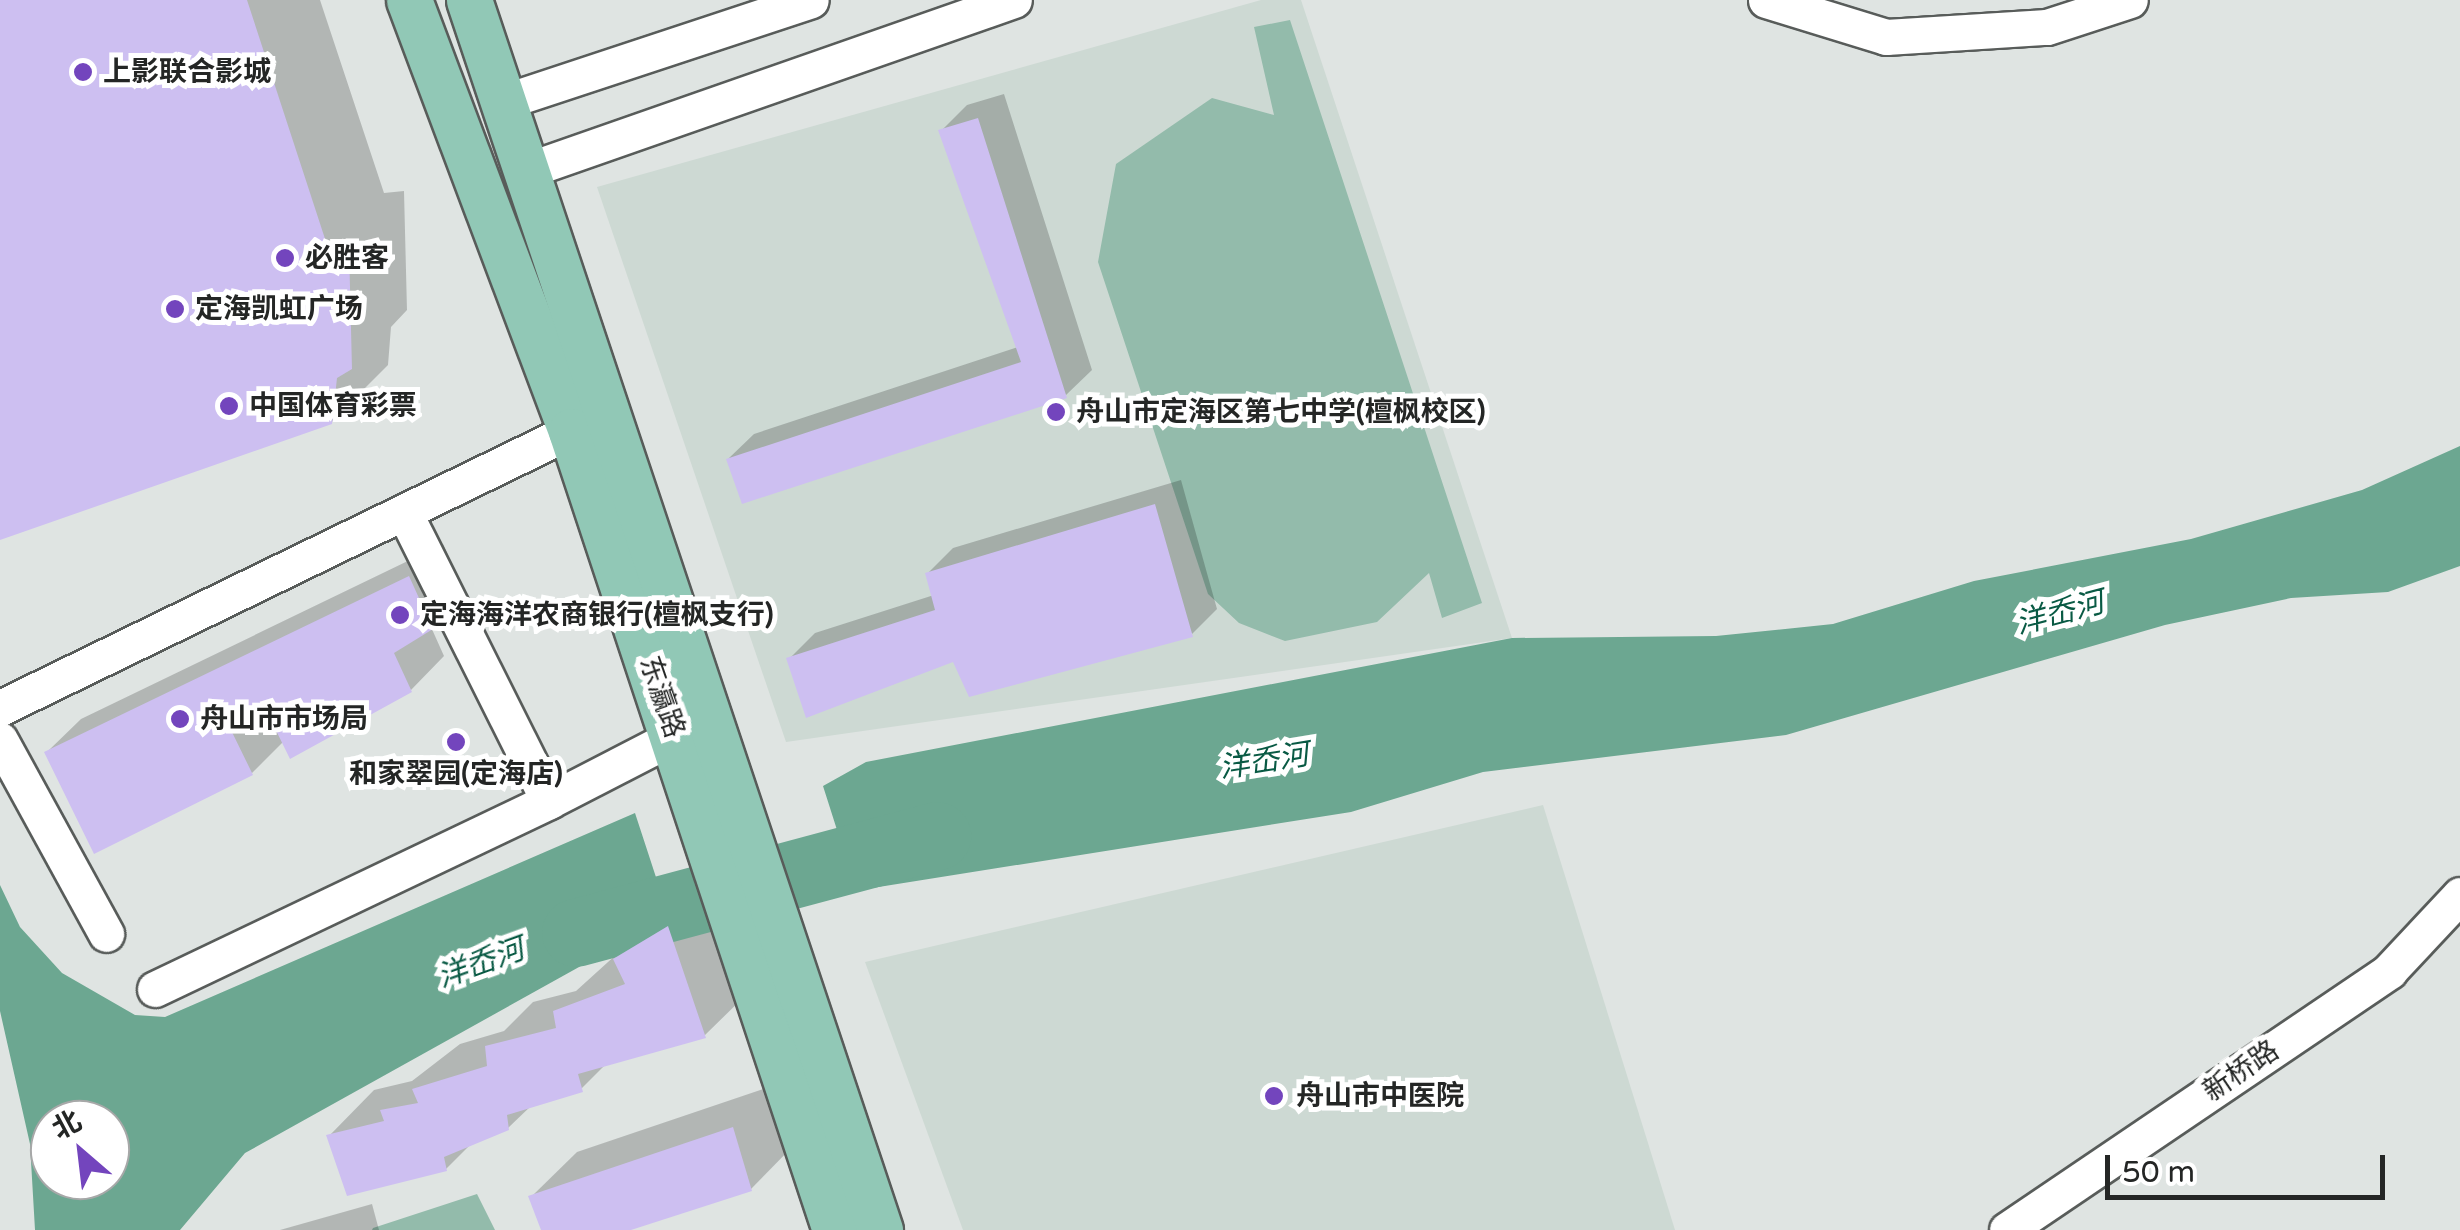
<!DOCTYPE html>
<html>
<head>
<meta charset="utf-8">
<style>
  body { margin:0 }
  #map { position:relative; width:2460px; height:1230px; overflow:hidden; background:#dfe4e2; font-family:"Varela Round","Noto Sans SC",sans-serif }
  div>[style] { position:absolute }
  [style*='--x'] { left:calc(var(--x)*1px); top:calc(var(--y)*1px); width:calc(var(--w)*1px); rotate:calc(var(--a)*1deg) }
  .built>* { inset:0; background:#cdd9d3 }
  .green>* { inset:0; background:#93bbab }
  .water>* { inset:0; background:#6ca791 }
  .shadow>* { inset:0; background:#0003 }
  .river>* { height:68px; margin:-34px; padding:0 34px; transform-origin:34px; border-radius:34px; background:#6ca791 }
  .building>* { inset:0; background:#cdbff1 }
  .roads { filter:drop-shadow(2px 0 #585c5a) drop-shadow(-2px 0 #585c5a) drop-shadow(0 2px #585c5a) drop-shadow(0 -2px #585c5a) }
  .minor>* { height:35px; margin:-17.5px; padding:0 17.5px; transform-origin:17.5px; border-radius:17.5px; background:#fff }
  .major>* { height:45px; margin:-22.5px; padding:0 22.5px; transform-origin:22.5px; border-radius:22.5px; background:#91c8b6 }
  .dots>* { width:28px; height:28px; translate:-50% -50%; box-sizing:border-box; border:5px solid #fff; border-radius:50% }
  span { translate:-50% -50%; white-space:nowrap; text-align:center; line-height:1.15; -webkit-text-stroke:10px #fff; paint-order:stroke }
  .poi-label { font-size:28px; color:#242625; font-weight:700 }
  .left { translate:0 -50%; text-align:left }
  .street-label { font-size:28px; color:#242625 }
  .water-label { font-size:30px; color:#095a44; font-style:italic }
  .north { position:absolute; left:30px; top:1100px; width:100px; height:100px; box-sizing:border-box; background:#fff; border:2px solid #a7a8a8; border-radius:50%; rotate:332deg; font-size:28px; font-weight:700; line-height:40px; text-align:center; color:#242625 }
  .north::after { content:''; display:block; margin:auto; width:35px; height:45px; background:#7345bd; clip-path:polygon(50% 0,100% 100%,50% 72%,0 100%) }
  .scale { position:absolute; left:2105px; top:1155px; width:280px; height:45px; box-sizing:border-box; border:5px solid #242625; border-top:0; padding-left:12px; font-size:30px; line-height:35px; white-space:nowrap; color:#242625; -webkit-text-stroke:8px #fff; paint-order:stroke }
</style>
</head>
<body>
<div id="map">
  <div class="built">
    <i style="clip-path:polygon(1261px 0,1301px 0,1512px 638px,786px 742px,597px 187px)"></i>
    <i style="clip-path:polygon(1543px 805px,1675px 1230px,963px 1230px,865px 962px)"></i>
  </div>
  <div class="green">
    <i style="clip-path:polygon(1290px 20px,1482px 603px,1442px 618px,1429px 573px,1377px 622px,1285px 641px,1239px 623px,1208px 594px,1098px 262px,1116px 164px,1212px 98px,1274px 115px,1254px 27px)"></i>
    <i style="clip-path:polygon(477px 1194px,495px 1230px,372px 1230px,373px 1228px)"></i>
  </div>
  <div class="water">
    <i style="clip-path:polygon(2460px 446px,2460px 566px,2388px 592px,2291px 598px,2165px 625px,1786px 735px,1483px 772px,1351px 812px,866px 889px,852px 877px,823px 786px,866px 762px,1512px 638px,1716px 636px,1833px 624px,1974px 581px,2191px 539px,2362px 490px)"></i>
    <i style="clip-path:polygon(evenodd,635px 813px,669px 917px,245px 1153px,180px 1230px,35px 1230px,30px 1144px,0 1011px,0 885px,20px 927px,62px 973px,135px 1015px,165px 1017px,635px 813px,110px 1120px,110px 1180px,50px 1180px,50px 1120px,110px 1120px)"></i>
  </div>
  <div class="shadow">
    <i style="clip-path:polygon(0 0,320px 0,384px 193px,404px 191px,407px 310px,391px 327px,388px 365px,331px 422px,0 534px)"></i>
    <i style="clip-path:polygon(1004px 94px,1092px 370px,1066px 395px,728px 459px,754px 434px,1018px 347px,941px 131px,967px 105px)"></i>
    <i style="clip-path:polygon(1181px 480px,1217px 609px,1191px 635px,955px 659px,789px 659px,815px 633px,934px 595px,927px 574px,953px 548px)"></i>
    <i style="clip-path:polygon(443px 544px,465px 593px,431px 627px,444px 656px,411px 690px,284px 741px,252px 773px,47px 752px,81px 719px)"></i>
    <i style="clip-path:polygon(713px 883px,750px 991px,704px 1036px,607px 1063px,581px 1089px,532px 1105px,508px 1128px,472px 1143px,446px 1169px,329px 1136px,374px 1090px,412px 1081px,460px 1044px,504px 1031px,533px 1002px,576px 991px,661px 914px)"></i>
    <i style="clip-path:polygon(778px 1084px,796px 1143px,751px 1189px,623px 1230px,543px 1230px,531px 1197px,577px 1152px)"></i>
    <i style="clip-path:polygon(372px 1204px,379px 1230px,280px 1230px)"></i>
  </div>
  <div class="river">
    <i style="--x:576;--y:933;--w:374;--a:-15"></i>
  </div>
  <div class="building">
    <i style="clip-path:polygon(0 0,247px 0,328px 248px,349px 246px,352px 369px,337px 378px,332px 424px,0 540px)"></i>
    <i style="clip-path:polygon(978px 118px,1067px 398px,742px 504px,726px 459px,1021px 362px,938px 130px)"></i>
    <i style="clip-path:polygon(1155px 504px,1193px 637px,969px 697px,953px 662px,806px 718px,786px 658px,935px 610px,925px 573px)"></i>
    <i style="clip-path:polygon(409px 576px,433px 629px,394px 653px,412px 692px,290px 759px,266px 710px,230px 728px,253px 775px,94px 854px,44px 752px)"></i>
    <i style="clip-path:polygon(668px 926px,706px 1038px,578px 1074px,583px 1092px,507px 1115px,509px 1130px,444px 1157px,447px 1171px,347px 1196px,326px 1135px,384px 1121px,380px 1110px,418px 1103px,412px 1089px,487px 1066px,485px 1046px,556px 1028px,553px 1011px,625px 984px,613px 959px)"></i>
    <i style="clip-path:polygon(733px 1127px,752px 1191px,631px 1230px,541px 1230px,528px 1196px)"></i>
  </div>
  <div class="roads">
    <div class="minor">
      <i style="--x:1766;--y:0;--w:126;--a:17.1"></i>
      <i style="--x:1886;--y:37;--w:161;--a:-3.6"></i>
      <i style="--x:2047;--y:27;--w:87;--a:-18"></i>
      <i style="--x:503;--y:102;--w:324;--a:-18.3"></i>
      <i style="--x:522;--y:172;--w:521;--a:-19.27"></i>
      <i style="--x:404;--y:512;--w:323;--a:63.4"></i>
      <i style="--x:549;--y:801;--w:142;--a:-27.3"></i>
      <i style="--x:0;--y:708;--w:659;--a:-25.9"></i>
      <i style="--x:0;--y:740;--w:221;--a:61.3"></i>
      <i style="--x:155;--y:989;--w:437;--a:-25.5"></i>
      <i style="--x:2007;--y:1230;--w:462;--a:-34.1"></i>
      <i style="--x:2389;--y:971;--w:104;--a:-46.9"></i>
    </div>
    <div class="major">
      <i style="--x:409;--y:0;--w:460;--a:69.4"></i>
      <i style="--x:571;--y:431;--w:841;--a:71.72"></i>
      <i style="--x:469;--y:0;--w:1297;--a:71.52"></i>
    </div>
  </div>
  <div class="dots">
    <i style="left:83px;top:72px;background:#7345bd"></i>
    <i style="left:285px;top:258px;background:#7345bd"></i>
    <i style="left:175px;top:309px;background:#7345bd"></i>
    <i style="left:229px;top:406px;background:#7345bd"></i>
    <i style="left:1056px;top:412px;background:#7345bd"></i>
    <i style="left:400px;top:615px;background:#7345bd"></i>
    <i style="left:180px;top:719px;background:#7345bd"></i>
    <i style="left:456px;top:742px;background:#7345bd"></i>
    <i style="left:1274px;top:1096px;background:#7345bd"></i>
  </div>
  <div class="poi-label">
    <span class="left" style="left:103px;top:72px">上影联合影城</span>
    <span class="left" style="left:305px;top:258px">必胜客</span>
    <span class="left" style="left:195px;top:309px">定海凯虹广场</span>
    <span class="left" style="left:249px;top:406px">中国体育彩票</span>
    <span class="left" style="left:1076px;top:412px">舟山市定海区第七中学(檀枫校区)</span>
    <span class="left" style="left:420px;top:615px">定海海洋农商银行(檀枫支行)</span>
    <span class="left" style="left:200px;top:719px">舟山市市场局</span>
    <span style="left:456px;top:774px">和家翠园(定海店)</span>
    <span class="left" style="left:1296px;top:1096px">舟山市中医院</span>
  </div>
  <div class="street-label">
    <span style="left:662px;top:697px;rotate:71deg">东瀛路</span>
    <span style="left:2241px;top:1071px;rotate:-34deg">新桥路</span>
  </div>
  <div class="water-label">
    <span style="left:2060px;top:614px;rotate:-15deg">洋岙河</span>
    <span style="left:1264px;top:762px;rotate:-9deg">洋岙河</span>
    <span style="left:481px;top:964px;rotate:-20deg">洋岙河</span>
  </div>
  <div class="north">北</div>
  <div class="scale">50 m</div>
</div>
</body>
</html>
